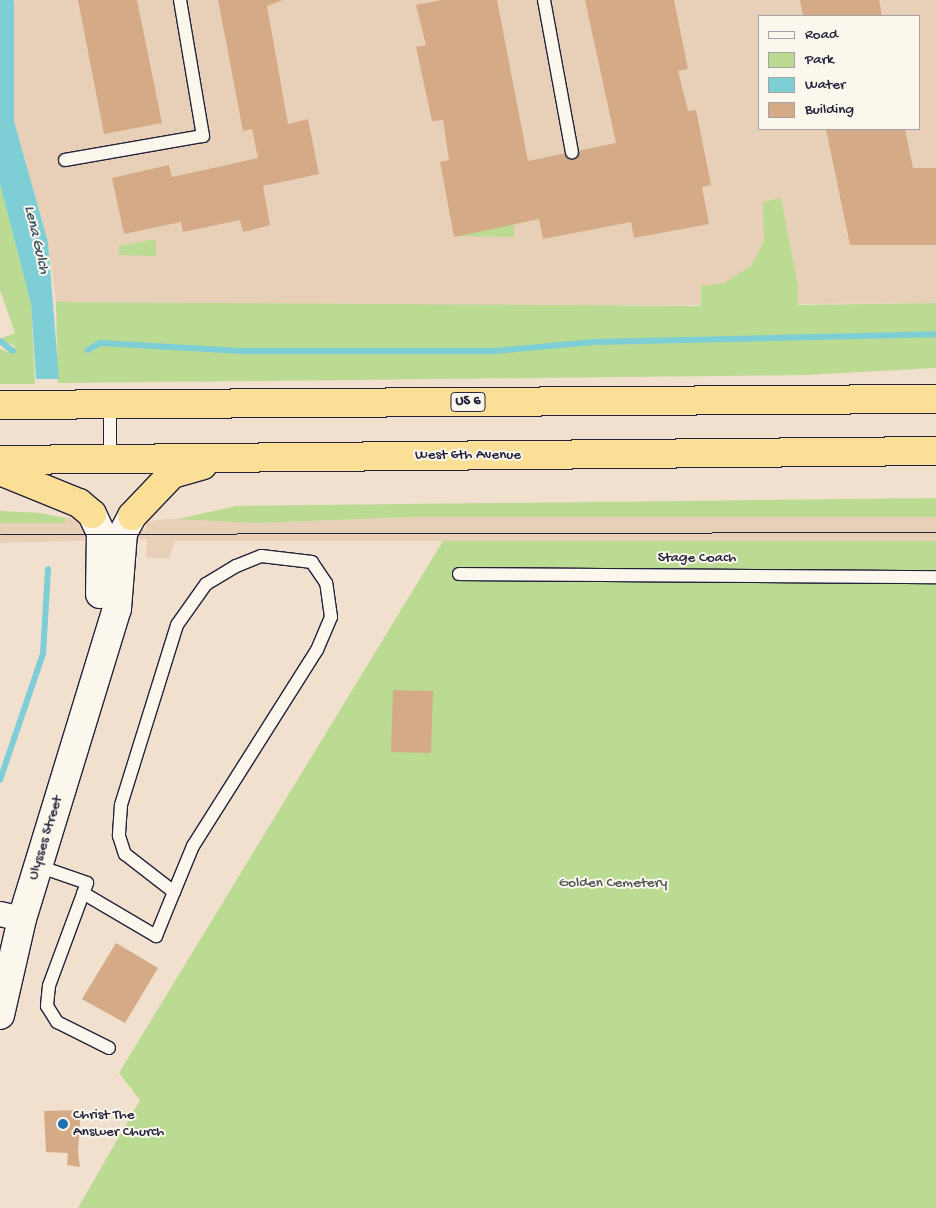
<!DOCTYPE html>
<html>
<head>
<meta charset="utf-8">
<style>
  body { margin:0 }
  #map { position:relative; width:936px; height:1208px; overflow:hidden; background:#f0e0cd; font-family:"Gochi Hand",sans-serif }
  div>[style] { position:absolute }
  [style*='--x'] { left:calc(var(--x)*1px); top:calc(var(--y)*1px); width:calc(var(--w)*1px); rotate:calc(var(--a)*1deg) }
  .built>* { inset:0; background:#e8d0b8 }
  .green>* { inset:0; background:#bbda92 }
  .water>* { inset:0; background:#7dced5 }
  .stream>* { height:6px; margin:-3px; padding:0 3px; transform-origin:3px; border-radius:3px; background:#7dced5 }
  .building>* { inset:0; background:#d5aa86 }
  .roads { filter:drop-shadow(1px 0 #22223b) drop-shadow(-1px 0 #22223b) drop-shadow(0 1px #22223b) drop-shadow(0 -1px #22223b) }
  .service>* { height:12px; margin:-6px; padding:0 6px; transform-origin:6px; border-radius:6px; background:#fbf7ec }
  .minor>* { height:24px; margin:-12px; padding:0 12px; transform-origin:12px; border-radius:12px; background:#fbf7ec }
  .tertiary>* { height:28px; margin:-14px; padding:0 14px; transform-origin:14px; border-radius:14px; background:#fbf7ec }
  .trunk>* { height:28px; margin:-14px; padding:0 14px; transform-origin:14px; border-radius:14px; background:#fbdf96 }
  .tram>* { height:1px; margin:-0.5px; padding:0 0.5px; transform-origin:0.5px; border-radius:0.5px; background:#22223b }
  .dots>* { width:14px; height:14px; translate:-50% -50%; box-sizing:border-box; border:2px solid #fbf7ec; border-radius:50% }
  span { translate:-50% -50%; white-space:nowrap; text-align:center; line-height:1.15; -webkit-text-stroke:4px #fbf7ec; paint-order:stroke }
  .shield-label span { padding:1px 4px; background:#fbf7ec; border:1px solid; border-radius:4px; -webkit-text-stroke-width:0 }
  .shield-label { font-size:14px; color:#22223b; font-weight:700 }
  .street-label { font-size:15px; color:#22223b }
  .park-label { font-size:15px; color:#505955 }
  .poi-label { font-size:15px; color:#22223b }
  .left { translate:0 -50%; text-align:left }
  .water-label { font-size:16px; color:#3d5669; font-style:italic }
  .legend { position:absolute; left:758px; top:15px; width:162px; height:115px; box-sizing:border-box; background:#fbf7ec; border:1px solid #a4a2a5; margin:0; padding:6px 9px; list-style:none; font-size:15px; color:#22223b }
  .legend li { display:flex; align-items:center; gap:10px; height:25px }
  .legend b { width:25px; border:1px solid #a4a2a5 }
</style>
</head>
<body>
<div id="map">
  <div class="built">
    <i style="clip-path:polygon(evenodd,15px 0,936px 0,936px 303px,411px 307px,56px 302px,48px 242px,14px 121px,11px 28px,15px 0,760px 16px,920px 16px,920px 129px,760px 129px,760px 16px)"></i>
    <i style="clip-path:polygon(80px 516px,88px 529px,146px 529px,146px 522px,166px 519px,228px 518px,257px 523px,416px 517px,936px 517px,936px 541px,175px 541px,169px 558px,146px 558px,147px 539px,0 543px,0 523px,65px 523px,65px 518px)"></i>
  </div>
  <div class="green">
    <i style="clip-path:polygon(0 184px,31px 304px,35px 384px,0 384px,0 349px,12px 353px,15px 346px,0 339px,15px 333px,0 290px)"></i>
    <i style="clip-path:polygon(781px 198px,798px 286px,798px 305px,936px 303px,936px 368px,805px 375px,58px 383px,56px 302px,701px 306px,701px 286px,724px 283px,751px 266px,764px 241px,763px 202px)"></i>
    <i style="clip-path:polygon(514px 224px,514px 237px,456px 236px)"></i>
    <i style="clip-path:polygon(156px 239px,156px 256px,119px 255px,119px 246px)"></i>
    <i style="clip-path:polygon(936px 498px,936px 517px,416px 517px,257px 523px,178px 519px,236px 506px)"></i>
    <i style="clip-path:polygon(0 511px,41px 513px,65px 518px,65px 523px,0 523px)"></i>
    <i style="clip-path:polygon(443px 541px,936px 541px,936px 1208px,78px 1208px,140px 1100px,119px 1073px)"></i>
  </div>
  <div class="water">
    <i style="clip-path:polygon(0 0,14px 0,14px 121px,48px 242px,59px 379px,36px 379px,31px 304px,0 184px)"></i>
  </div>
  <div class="stream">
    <i style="--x:0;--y:341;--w:16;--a:38"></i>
    <i style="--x:88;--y:350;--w:14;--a:-30"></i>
    <i style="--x:100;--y:343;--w:143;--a:3.2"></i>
    <i style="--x:243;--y:351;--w:251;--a:0"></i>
    <i style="--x:494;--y:351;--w:100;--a:-5.1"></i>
    <i style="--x:594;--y:342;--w:342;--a:-1.3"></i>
    <i style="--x:0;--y:780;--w:133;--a:-71.2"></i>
    <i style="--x:43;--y:654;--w:85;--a:-86.6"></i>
  </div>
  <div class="building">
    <i style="clip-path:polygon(78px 0,137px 0,162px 123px,104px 134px)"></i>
    <i style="clip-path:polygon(218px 0,283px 0,267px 6px,288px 124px,308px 119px,319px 174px,263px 186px,270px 225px,243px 232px,240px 220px,183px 232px,181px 222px,124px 234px,112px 178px,169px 165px,172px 177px,258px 158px,252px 129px,243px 131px)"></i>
    <i style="clip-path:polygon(442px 0,497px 0,528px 161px,616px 143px,585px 0,674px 0,688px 69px,678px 71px,688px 111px,696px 110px,711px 185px,702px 187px,709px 224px,634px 238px,631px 222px,543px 239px,539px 219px,454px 237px,440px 162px,449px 160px,443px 120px,432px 121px,416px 47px,426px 45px,416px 5px)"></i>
    <i style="clip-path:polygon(800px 0,879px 0,882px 16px,803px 16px)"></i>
    <i style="clip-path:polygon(826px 129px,905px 129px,913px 168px,936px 168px,936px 245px,850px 245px)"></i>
    <i style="clip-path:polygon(393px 690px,433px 691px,431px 753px,391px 752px)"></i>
    <i style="clip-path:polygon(116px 943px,158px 968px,125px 1023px,82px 999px)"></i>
    <i style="clip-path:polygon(81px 1110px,78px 1152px,80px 1167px,67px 1165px,68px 1153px,46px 1152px,44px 1111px)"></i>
  </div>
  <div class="roads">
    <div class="service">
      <i style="--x:544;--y:0;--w:155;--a:79.6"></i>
      <i style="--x:65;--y:160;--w:140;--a:-9.9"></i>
      <i style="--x:203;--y:136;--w:138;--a:-99.6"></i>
      <i style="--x:110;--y:405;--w:54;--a:90"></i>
      <i style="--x:459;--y:574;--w:477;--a:0.4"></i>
      <i style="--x:38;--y:866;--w:52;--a:19.1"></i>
      <i style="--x:87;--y:883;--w:110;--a:110.3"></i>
      <i style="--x:49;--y:986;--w:20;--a:96"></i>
      <i style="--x:47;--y:1006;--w:19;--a:58"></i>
      <i style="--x:57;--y:1022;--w:58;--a:26.6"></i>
      <i style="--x:83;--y:893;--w:85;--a:30.5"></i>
      <i style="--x:156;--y:936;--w:48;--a:-67.8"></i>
      <i style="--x:174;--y:892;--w:50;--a:-67.6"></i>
      <i style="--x:193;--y:846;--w:232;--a:-57.7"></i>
      <i style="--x:317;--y:650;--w:36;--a:-67"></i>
      <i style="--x:331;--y:617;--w:34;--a:-98"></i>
      <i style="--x:326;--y:583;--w:25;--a:-124"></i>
      <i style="--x:312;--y:562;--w:51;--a:-173.3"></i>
      <i style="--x:261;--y:556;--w:27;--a:158"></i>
      <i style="--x:236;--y:566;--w:35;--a:149"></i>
      <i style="--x:206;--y:584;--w:50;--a:125.3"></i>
      <i style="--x:177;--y:625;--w:189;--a:107.3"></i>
      <i style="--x:121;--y:805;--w:31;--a:94"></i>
      <i style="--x:119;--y:836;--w:19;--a:72"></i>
      <i style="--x:125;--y:854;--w:62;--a:37.8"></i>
    </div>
    <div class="minor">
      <i style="--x:0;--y:914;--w:23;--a:13"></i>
    </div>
    <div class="tertiary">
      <i style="--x:92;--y:514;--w:21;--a:65"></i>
      <i style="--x:101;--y:533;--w:61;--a:90.9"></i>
      <i style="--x:0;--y:1015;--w:98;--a:-77.1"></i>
      <i style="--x:22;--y:919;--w:324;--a:-73"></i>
      <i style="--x:117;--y:609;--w:76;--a:-85.5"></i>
      <i style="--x:123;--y:533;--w:19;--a:-62"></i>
    </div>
    <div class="trunk">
      <i style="--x:0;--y:405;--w:936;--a:-0.37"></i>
      <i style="--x:0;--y:460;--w:936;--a:-0.55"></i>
      <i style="--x:0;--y:471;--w:85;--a:22.1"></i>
      <i style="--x:79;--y:503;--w:17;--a:40"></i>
      <i style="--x:132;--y:516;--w:58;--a:-46.4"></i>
      <i style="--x:172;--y:474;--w:32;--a:-16"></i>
    </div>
  </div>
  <div class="tram">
    <i style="--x:0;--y:534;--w:936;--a:-0.12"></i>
  </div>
  <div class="dots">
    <i style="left:63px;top:1124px;background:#1f6fb2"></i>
  </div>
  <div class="shield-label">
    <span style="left:468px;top:402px">US 6</span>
  </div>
  <div class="street-label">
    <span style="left:468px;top:456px">West 6th Avenue</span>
    <span style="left:697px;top:559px">Stage Coach</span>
    <span style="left:46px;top:838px;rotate:-73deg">Ulysses Street</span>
  </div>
  <div class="park-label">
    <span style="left:613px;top:884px">Golden Cemetery</span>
  </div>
  <div class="poi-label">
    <span class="left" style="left:73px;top:1124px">Christ The<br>Answer Church</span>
  </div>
  <div class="water-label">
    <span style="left:35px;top:240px;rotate:77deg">Lena Gulch</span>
  </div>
  <ul class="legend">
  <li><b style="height:6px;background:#fbf7ec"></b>Road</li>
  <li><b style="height:14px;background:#bbda92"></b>Park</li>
  <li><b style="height:14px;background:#7dced5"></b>Water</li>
  <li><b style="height:14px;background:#d5aa86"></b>Building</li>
  </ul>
</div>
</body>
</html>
